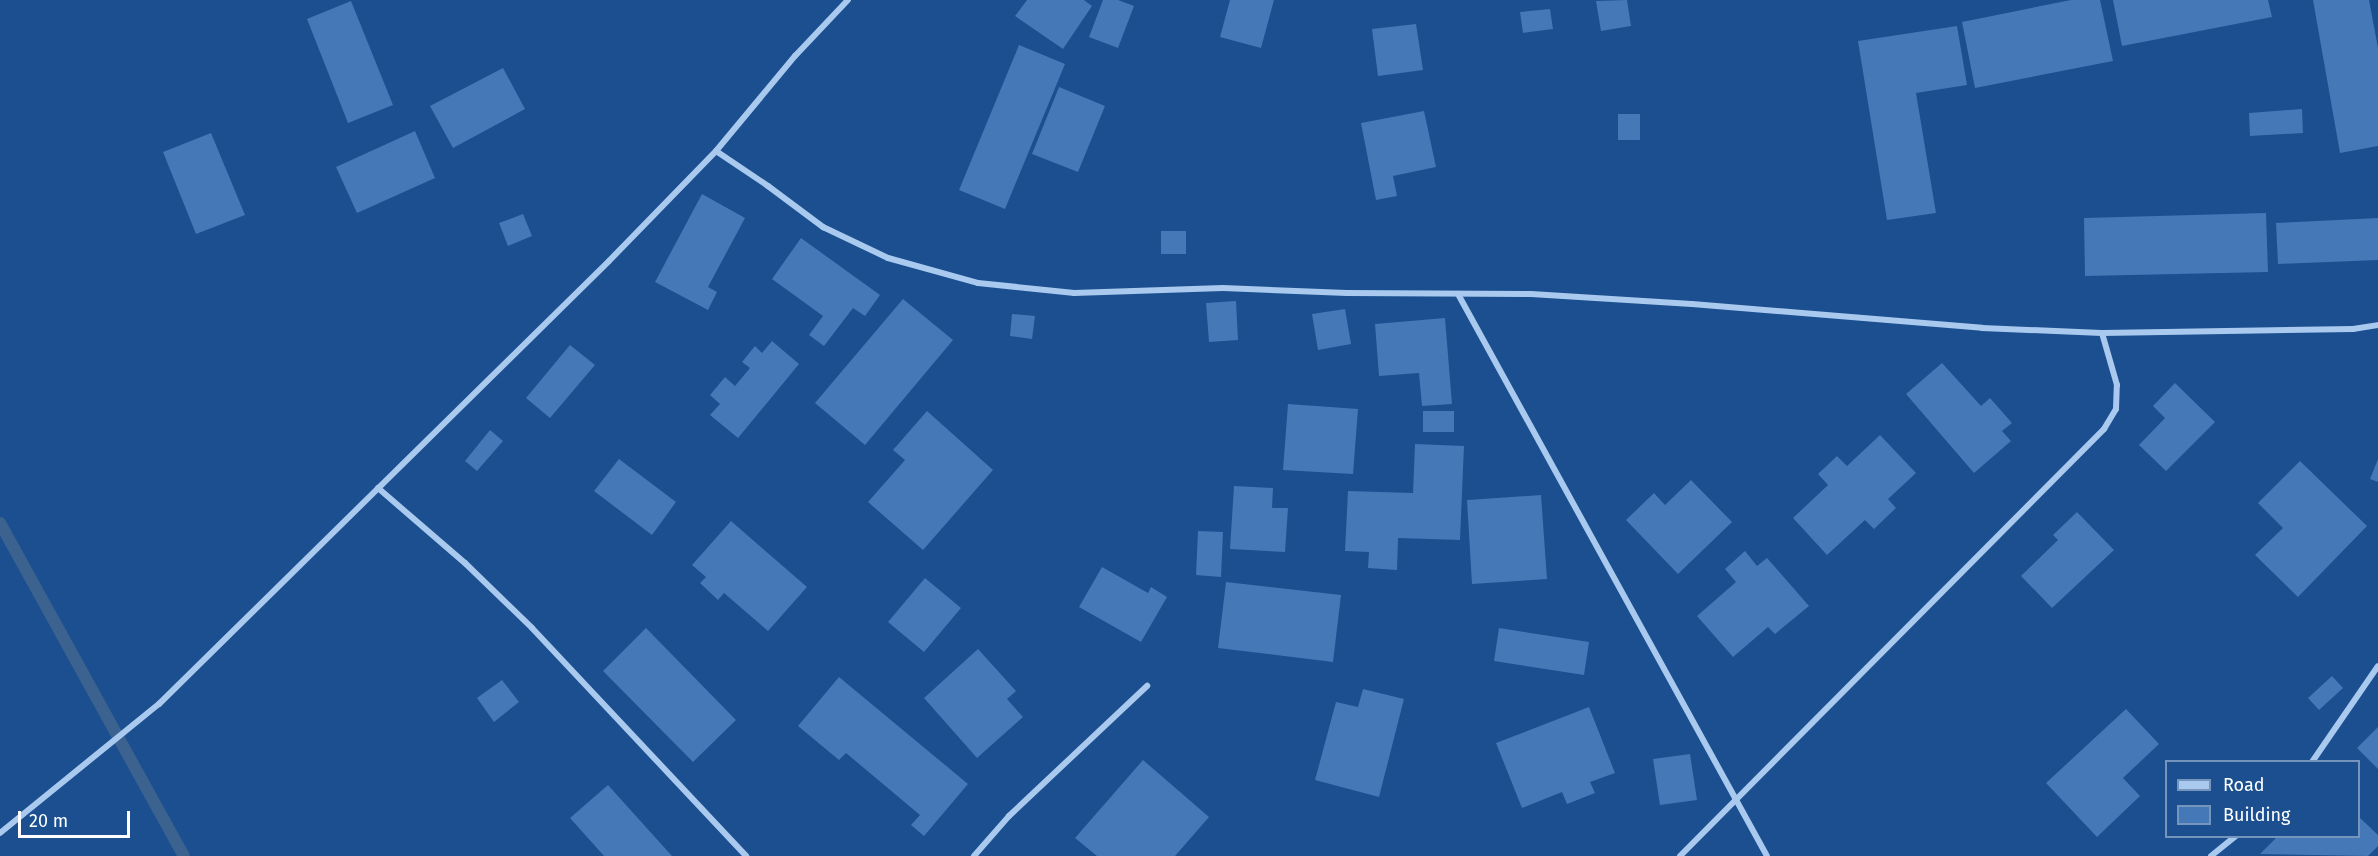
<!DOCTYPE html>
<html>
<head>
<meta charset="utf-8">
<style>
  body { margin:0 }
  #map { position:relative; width:2378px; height:856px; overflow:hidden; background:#1b4f8f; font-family:"Fira Sans",sans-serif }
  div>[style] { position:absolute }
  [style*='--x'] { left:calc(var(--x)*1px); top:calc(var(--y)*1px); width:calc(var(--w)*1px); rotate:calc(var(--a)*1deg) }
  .stream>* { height:12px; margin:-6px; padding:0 6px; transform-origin:6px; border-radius:6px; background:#3c6290 }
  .building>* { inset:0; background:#4478b7 }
  .street>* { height:6px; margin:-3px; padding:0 3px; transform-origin:3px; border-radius:3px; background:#a9c9ee }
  span { translate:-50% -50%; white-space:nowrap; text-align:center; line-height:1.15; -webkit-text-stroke:4.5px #1b4f8f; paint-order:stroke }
  .legend { position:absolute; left:2165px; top:760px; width:195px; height:78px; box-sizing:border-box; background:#1b4f8f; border:2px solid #7695bc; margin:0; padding:8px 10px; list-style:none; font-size:18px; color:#fff }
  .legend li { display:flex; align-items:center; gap:12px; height:30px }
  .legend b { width:30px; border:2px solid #7695bc }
  .scale { position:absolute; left:18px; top:811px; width:112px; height:27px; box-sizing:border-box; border:3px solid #fff; border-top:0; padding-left:8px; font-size:18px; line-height:21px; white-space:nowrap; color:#fff; -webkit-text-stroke:4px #1b4f8f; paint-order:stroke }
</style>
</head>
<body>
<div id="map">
  <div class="stream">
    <i style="--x:0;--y:523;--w:380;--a:61.1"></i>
  </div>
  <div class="building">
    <i style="clip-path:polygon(1027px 0,1084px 0,1092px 6px,1063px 49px,1015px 16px)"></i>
    <i style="clip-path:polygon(1103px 0,1118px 0,1134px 6px,1118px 48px,1089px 37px)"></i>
    <i style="clip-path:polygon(1230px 0,1274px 0,1261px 48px,1220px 37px)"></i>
    <i style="clip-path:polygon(1627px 0,1631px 26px,1601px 31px,1596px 1px)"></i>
    <i style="clip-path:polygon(2071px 0,2100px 0,2113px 61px,1975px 88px,1962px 22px)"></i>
    <i style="clip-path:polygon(2113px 0,2268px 0,2272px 17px,2122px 46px)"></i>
    <i style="clip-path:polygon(2313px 0,2369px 0,2378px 48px,2378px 146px,2340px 153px)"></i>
    <i style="clip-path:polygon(351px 1px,393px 105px,348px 123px,307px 19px)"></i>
    <i style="clip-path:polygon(1550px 9px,1553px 29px,1523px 33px,1520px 12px)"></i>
    <i style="clip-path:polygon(1416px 24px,1423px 70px,1378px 76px,1372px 29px)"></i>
    <i style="clip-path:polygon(1957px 26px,1967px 85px,1916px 93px,1936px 213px,1887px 220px,1858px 41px)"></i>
    <i style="clip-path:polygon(1019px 45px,1065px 64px,1005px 209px,959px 190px)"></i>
    <i style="clip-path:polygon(503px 68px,525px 109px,453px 148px,430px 106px)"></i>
    <i style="clip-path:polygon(1059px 87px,1105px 106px,1078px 172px,1032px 154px)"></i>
    <i style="clip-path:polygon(2302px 109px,2303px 133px,2250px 136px,2249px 113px)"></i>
    <i style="clip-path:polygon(1424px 111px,1436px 167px,1393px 176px,1397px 196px,1376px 200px,1361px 123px)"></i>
    <i style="clip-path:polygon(1618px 114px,1640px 114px,1640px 140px,1618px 140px)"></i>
    <i style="clip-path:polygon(415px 131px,435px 178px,357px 213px,336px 167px)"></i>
    <i style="clip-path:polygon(211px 133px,245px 215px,196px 234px,163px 152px)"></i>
    <i style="clip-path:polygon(702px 194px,745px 218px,708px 287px,717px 292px,708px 310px,655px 282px)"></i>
    <i style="clip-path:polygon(2266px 213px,2268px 272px,2085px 276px,2084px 218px)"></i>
    <i style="clip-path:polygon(523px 214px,532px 236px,508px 246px,499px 223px)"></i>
    <i style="clip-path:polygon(2378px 218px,2378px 260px,2278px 264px,2276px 223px)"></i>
    <i style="clip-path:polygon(1161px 231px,1186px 231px,1186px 254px,1161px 254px)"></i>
    <i style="clip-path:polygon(801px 238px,880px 295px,865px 316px,853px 308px,824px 346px,809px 335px,823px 316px,772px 279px)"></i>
    <i style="clip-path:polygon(903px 299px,953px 340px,865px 445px,815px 403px)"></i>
    <i style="clip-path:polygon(1236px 301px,1238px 340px,1209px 342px,1206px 303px)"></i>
    <i style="clip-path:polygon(1345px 309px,1351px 344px,1318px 350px,1312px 314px)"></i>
    <i style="clip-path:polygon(1012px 314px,1035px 316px,1032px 339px,1010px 336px)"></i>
    <i style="clip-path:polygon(1445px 318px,1452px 404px,1422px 406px,1419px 373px,1379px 376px,1375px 324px)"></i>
    <i style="clip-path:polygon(772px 341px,799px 364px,738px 438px,710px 415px,720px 404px,710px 395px,725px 377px,735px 386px,750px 368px,742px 362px,755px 346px,762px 353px)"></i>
    <i style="clip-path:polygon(570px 345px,595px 365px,550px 418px,526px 398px)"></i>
    <i style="clip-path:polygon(1942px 363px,1981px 406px,1990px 398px,2012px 423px,2002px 431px,2011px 441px,1974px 473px,1906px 394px)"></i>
    <i style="clip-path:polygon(2175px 383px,2215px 422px,2166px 471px,2139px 445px,2165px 418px,2153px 406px)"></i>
    <i style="clip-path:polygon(1288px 404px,1358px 409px,1353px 474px,1283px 470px)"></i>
    <i style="clip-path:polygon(927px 411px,993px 470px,923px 550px,868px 502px,905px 460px,893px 450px)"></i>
    <i style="clip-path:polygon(1423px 411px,1454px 411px,1454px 432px,1423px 432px)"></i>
    <i style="clip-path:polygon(490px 430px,503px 441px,477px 471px,465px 461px)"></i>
    <i style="clip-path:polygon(1880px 435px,1916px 473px,1888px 499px,1896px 508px,1874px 529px,1865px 520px,1827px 555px,1793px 518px,1828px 485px,1818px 474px,1837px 456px,1847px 466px)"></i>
    <i style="clip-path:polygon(1415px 444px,1464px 446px,1460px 540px,1398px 538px,1397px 570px,1368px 568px,1369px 552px,1345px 551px,1348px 491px,1413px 493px)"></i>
    <i style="clip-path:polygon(619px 459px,676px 502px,652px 535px,594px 491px)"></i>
    <i style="clip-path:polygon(2378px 459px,2378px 482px,2370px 479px)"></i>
    <i style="clip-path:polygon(2300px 461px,2367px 526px,2298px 597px,2255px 555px,2283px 528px,2258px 503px)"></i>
    <i style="clip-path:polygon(1691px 480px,1732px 522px,1678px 574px,1626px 520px,1654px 493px,1665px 505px)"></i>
    <i style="clip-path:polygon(1234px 486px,1273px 488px,1272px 508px,1288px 508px,1285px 552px,1230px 549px)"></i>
    <i style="clip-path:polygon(1541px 495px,1547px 579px,1472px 584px,1467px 500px)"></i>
    <i style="clip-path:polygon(2077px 512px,2114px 550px,2052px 608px,2021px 576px,2058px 540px,2053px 535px)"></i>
    <i style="clip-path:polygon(731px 521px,807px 587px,768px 631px,724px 593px,718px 600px,700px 583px,706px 577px,692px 565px)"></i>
    <i style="clip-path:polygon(1198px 531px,1223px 532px,1221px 577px,1196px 575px)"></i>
    <i style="clip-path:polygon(1745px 551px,1757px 566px,1767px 558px,1809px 606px,1775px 634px,1768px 627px,1733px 657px,1697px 616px,1736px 582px,1725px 569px)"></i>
    <i style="clip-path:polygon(1102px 567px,1148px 593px,1151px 587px,1167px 597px,1141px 642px,1079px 607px)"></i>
    <i style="clip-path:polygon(925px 578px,961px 608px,924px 652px,888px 622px)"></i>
    <i style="clip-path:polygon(1226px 582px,1341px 595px,1333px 662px,1218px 648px)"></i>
    <i style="clip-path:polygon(646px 628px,736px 720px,693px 762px,603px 671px)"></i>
    <i style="clip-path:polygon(1499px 628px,1589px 642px,1584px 675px,1494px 661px)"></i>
    <i style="clip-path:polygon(978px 649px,1016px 691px,1007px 699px,1023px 717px,977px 758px,924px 698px)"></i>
    <i style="clip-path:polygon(2332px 676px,2343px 688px,2319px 710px,2308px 698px)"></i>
    <i style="clip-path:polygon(839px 677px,968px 784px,924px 836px,911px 825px,920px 815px,846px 753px,839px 760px,798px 726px)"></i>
    <i style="clip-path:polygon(502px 680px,519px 702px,494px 722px,477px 698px)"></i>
    <i style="clip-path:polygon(1363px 689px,1404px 699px,1379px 797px,1315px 780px,1336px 702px,1358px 707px)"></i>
    <i style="clip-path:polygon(1589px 707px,1615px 773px,1590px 782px,1595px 793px,1567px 804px,1562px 792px,1522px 808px,1496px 743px)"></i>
    <i style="clip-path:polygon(2126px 709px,2159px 744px,2123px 778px,2140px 796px,2097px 837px,2046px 783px)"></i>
    <i style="clip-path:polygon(2378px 727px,2378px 769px,2357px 748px)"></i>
    <i style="clip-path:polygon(1690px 754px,1697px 800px,1660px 805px,1653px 759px)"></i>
    <i style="clip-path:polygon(1143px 760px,1209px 817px,1175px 856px,1097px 856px,1075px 838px)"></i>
    <i style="clip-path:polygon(608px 785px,672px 856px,604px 856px,570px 818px)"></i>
    <i style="clip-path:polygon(2358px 816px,2378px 835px,2378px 846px,2368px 856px,2260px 854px,2278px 836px,2358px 836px)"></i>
  </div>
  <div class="street">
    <i style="--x:716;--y:151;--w:63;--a:33.9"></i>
    <i style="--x:768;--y:186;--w:69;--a:36.7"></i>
    <i style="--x:823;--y:227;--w:72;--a:25.5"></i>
    <i style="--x:888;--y:258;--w:93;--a:15.5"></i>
    <i style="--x:978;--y:283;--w:97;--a:5.9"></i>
    <i style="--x:1074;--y:293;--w:149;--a:-1.9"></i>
    <i style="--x:1223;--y:288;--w:124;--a:2.3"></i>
    <i style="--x:1347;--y:293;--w:184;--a:0.3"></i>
    <i style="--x:1531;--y:294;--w:161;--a:3.6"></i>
    <i style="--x:1692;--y:304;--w:291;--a:4.7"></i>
    <i style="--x:1982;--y:328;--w:120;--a:2.4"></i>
    <i style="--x:2102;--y:333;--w:251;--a:-0.9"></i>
    <i style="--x:2353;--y:329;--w:25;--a:-9"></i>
    <i style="--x:1458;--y:294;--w:641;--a:61.2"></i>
    <i style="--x:378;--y:488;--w:115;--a:40.8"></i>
    <i style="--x:465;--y:563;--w:93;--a:44.1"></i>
    <i style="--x:532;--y:628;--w:313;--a:46.8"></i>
    <i style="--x:2312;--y:762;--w:116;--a:-55.5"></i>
    <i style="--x:0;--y:833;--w:205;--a:-39.1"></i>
    <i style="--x:159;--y:704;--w:631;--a:-44.55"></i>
    <i style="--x:609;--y:261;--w:153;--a:-45.8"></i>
    <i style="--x:716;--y:151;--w:124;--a:-50.3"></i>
    <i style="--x:795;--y:56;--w:77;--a:-46.6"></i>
    <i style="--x:974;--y:856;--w:53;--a:-48.8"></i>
    <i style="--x:1009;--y:816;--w:190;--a:-43.3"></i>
    <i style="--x:1680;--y:856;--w:602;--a:-45.2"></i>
    <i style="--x:2104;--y:429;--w:23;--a:-59"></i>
    <i style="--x:2116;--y:409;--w:24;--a:-88"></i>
    <i style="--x:2117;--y:385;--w:54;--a:-106.1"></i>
    <i style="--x:2211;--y:856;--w:32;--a:-39"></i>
  </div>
  <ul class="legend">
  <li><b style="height:8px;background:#a9c9ee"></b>Road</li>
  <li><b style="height:16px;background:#4478b7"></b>Building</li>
  </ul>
  <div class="scale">20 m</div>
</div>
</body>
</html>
